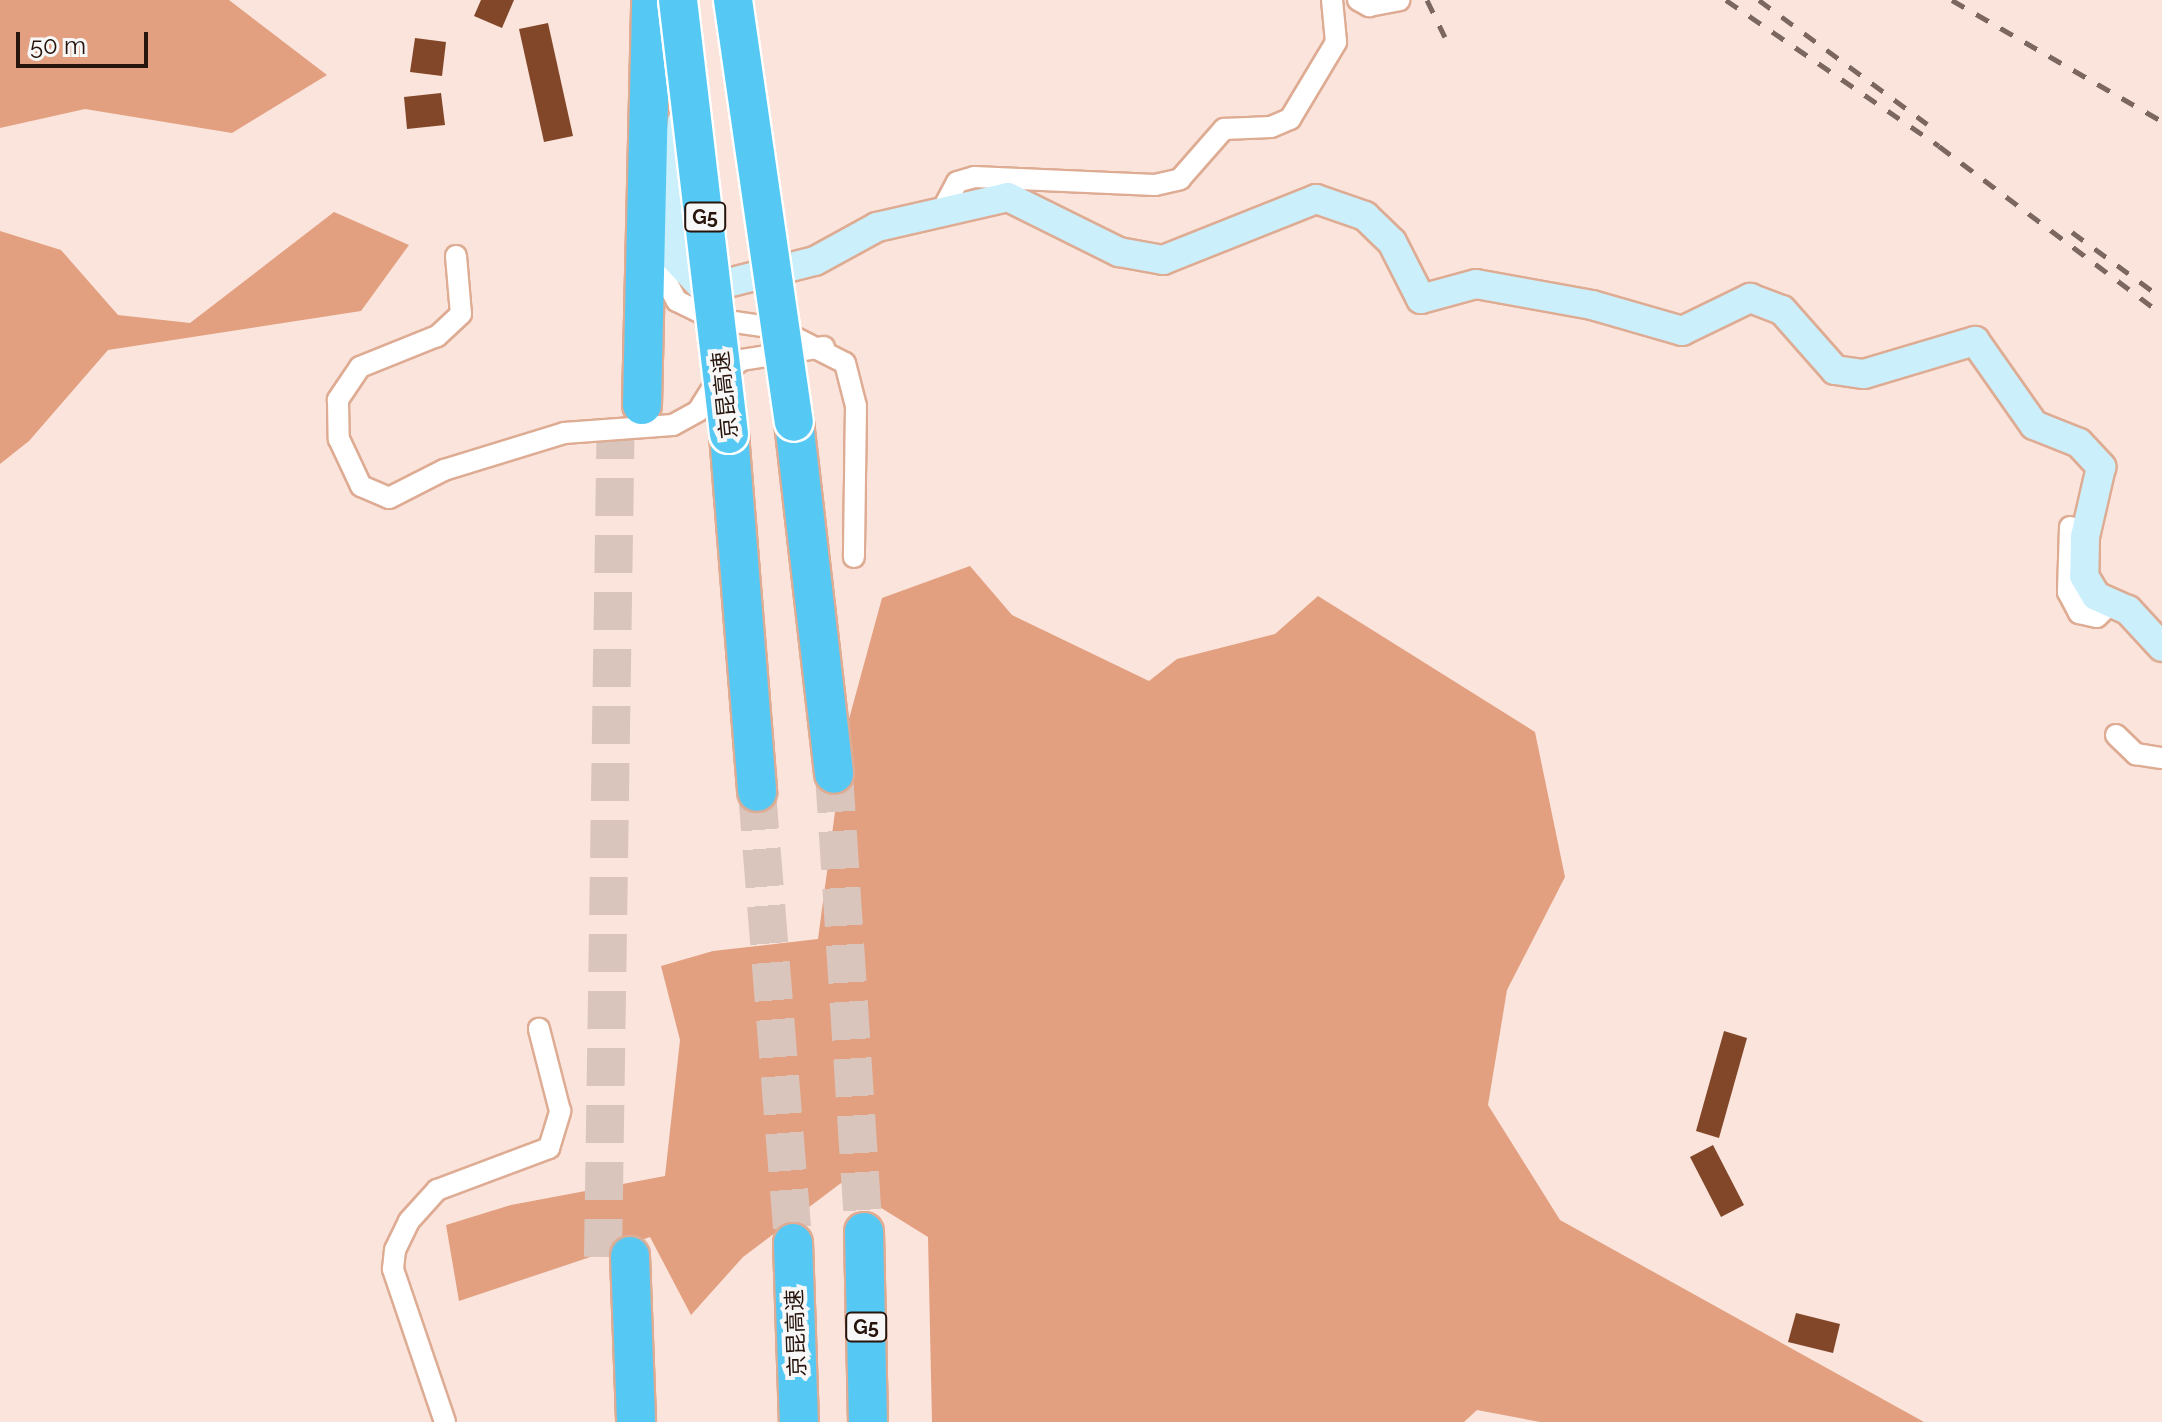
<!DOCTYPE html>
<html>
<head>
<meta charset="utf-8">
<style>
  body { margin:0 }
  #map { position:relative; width:2162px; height:1422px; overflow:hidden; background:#fae4db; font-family:Raleway,"Noto Sans SC",sans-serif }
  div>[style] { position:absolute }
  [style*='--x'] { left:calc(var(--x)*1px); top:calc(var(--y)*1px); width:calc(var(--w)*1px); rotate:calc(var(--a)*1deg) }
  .forest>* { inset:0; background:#e3a080 }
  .building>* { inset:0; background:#824629 }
  .highway-tunnel>* { height:38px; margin-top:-19px; transform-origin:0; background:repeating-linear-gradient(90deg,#dac5bc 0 38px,transparent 0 57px) }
  .roads { filter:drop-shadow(2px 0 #deab93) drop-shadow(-2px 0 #deab93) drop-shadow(0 2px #deab93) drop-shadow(0 -2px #deab93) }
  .street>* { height:20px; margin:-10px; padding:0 10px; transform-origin:10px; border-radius:10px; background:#fff }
  .secondary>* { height:28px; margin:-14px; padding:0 14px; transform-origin:14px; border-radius:14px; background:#cceffc }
  .highway>* { height:38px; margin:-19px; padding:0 19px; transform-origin:19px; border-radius:19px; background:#55c9f4 }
  .rail>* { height:5px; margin-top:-2.5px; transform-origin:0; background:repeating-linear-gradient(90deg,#7b675f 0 14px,transparent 0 28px) }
  .bridges { filter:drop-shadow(2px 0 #fff) drop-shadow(-2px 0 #fff) drop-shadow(0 2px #fff) drop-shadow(0 -2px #fff) }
  .highway-bridge>* { height:38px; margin:-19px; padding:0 19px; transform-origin:19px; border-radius:19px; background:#55c9f4 }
  span { translate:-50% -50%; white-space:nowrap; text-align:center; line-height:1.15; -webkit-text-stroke:8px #f7f7f7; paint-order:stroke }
  .shield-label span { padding:2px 6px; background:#f7f7f7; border:2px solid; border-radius:6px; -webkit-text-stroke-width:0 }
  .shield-label { font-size:20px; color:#27140c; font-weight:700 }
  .street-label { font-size:22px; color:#27140c }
  .scale { position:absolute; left:16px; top:32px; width:132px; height:36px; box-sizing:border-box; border:4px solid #27140c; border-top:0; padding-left:10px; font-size:24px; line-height:28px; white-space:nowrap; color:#27140c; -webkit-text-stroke:6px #f7f7f7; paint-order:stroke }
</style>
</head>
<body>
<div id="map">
  <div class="forest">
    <i style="clip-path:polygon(0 0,229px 0,327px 75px,232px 133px,85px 109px,0 128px)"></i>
    <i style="clip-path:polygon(334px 212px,409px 245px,361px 311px,108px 350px,29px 441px,0 464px,0 231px,61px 250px,118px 315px,190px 323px)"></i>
    <i style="clip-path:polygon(970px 566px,1012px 615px,1149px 681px,1177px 659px,1275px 634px,1318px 596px,1535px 732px,1565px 877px,1507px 990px,1488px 1105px,1560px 1220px,1924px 1422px,1540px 1422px,1477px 1410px,1464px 1422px,932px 1422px,928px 1237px,841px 1183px,743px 1257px,691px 1315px,650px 1237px,459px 1301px,446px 1225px,511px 1205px,665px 1176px,680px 1040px,661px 966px,713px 951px,818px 939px,846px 730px,882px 598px)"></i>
  </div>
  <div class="building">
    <i style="clip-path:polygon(481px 0,514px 0,502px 28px,474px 16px)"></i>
    <i style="clip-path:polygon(548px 23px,573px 136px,544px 142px,519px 29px)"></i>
    <i style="clip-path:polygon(415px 38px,446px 42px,442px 76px,410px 72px)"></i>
    <i style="clip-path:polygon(441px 93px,445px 125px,407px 129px,404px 97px)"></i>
    <i style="clip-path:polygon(1724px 1031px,1747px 1038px,1719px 1138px,1696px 1131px)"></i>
    <i style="clip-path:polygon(1713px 1145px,1744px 1205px,1721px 1217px,1690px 1157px)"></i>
    <i style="clip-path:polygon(1796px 1313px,1840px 1324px,1833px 1353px,1788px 1342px)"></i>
  </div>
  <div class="highway-tunnel">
    <i style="--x:834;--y:774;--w:459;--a:86.3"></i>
    <i style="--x:757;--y:792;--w:452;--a:85.4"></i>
    <i style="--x:603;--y:1257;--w:852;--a:-89.13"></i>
  </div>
  <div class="roads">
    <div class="street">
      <i style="--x:1358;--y:0;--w:13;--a:29"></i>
      <i style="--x:1369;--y:6;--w:31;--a:-11"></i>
      <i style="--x:939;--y:216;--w:38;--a:-62"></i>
      <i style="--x:957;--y:182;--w:18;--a:-16"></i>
      <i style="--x:974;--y:177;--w:181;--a:2.5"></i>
      <i style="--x:1155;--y:185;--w:26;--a:-13"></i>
      <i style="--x:1180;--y:179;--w:67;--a:-48.7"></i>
      <i style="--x:1224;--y:129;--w:47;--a:-2.4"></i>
      <i style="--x:1271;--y:127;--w:21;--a:-23"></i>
      <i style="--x:1290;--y:119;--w:90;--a:-59.1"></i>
      <i style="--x:1336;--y:42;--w:42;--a:-95.4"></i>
      <i style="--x:456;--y:256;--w:58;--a:85.1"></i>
      <i style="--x:461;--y:314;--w:33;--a:137"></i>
      <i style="--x:437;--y:336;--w:83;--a:158.1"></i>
      <i style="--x:360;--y:367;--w:40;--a:124"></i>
      <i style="--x:338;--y:400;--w:39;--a:89"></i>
      <i style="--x:339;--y:439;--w:52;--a:64.9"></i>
      <i style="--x:361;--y:486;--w:30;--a:23"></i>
      <i style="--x:389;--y:498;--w:62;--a:-27"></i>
      <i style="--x:444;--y:470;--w:126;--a:-17.1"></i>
      <i style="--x:564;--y:433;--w:109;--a:-4.2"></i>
      <i style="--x:673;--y:425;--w:29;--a:-29"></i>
      <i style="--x:698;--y:411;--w:39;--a:-58"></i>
      <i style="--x:719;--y:378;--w:28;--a:-39"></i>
      <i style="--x:741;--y:360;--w:84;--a:-8.9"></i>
      <i style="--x:674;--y:257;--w:22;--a:117"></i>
      <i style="--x:664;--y:277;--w:27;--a:62"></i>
      <i style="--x:677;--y:301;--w:41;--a:25.9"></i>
      <i style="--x:714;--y:319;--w:63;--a:8.3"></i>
      <i style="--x:776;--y:328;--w:77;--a:26.9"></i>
      <i style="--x:845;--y:363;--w:44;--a:75.7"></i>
      <i style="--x:856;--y:406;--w:151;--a:90.8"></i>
      <i style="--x:2070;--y:527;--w:65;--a:91.8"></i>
      <i style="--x:2068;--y:592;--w:24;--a:62"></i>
      <i style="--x:2079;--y:613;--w:18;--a:13"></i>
      <i style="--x:2097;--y:617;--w:20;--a:-45"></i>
      <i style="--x:2116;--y:735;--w:28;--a:44"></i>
      <i style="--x:2136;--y:754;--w:26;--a:9"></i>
      <i style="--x:445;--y:1422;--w:162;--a:-108.8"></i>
      <i style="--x:393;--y:1269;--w:19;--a:-84"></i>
      <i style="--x:395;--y:1250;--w:32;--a:-64"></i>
      <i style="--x:409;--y:1221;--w:42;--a:-47.9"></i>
      <i style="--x:437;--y:1190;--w:120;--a:-20.6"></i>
      <i style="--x:549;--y:1148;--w:39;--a:-73"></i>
      <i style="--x:560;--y:1111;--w:85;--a:-104.4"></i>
    </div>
    <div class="secondary">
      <i style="--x:682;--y:121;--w:106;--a:97.1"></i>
      <i style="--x:669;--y:226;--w:31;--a:81"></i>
      <i style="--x:674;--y:257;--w:44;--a:46.8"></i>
      <i style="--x:704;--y:289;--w:114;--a:-14.2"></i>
      <i style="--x:815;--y:261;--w:71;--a:-28.7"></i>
      <i style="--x:877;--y:227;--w:134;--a:-12.9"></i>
      <i style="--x:1008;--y:197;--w:124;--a:26.4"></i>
      <i style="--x:1119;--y:252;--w:45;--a:10.3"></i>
      <i style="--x:1163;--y:260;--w:165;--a:-21.7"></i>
      <i style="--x:1316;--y:199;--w:52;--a:19.1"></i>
      <i style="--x:1365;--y:216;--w:37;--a:44"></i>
      <i style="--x:1392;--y:242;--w:64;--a:63"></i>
      <i style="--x:1421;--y:299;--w:57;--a:-15.3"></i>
      <i style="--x:1476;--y:284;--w:118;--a:10.3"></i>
      <i style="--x:1592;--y:305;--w:94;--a:16.1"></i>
      <i style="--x:1682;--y:331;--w:76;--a:-25.9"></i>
      <i style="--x:1750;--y:298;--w:34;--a:21"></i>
      <i style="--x:1782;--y:310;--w:80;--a:48.5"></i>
      <i style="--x:1835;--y:370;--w:29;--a:8"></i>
      <i style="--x:1864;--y:374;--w:116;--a:-16.6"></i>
      <i style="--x:1975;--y:341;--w:103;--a:54.9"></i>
      <i style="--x:2034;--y:425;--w:48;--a:21.8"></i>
      <i style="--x:2079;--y:443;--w:33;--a:47"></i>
      <i style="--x:2101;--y:467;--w:72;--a:102.9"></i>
      <i style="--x:2085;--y:537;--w:39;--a:91"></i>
      <i style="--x:2084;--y:576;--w:23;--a:59"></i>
      <i style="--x:2096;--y:596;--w:35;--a:24"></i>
      <i style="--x:2128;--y:610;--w:50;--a:47.4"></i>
    </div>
    <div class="highway">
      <i style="--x:642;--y:405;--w:405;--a:-88.7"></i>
      <i style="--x:794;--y:422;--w:354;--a:83.5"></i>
      <i style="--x:729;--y:434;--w:359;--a:85.5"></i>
      <i style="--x:864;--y:1232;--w:190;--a:88.8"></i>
      <i style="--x:793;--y:1243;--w:179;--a:88.1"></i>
      <i style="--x:630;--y:1256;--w:166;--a:87.9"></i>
    </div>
  </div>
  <div class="rail">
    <i style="--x:1427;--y:0;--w:41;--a:64.1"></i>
    <i style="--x:1726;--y:0;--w:258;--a:34.4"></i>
    <i style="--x:1939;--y:146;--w:279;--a:37"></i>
    <i style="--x:1759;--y:0;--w:209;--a:36.4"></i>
    <i style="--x:1952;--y:0;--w:242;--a:30"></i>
    <i style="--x:2072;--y:232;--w:112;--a:36.3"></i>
  </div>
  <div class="bridges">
    <div class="highway-bridge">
      <i style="--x:678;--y:0;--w:437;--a:83.3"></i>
      <i style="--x:733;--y:0;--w:426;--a:81.8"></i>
    </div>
  </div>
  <div class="shield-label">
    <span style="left:705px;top:217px">G5</span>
    <span style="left:866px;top:1327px">G5</span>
  </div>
  <div class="street-label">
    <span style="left:725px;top:395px;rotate:-96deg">京昆高速</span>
    <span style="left:796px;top:1333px;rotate:-92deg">京昆高速</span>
  </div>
  <div class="scale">50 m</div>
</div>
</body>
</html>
